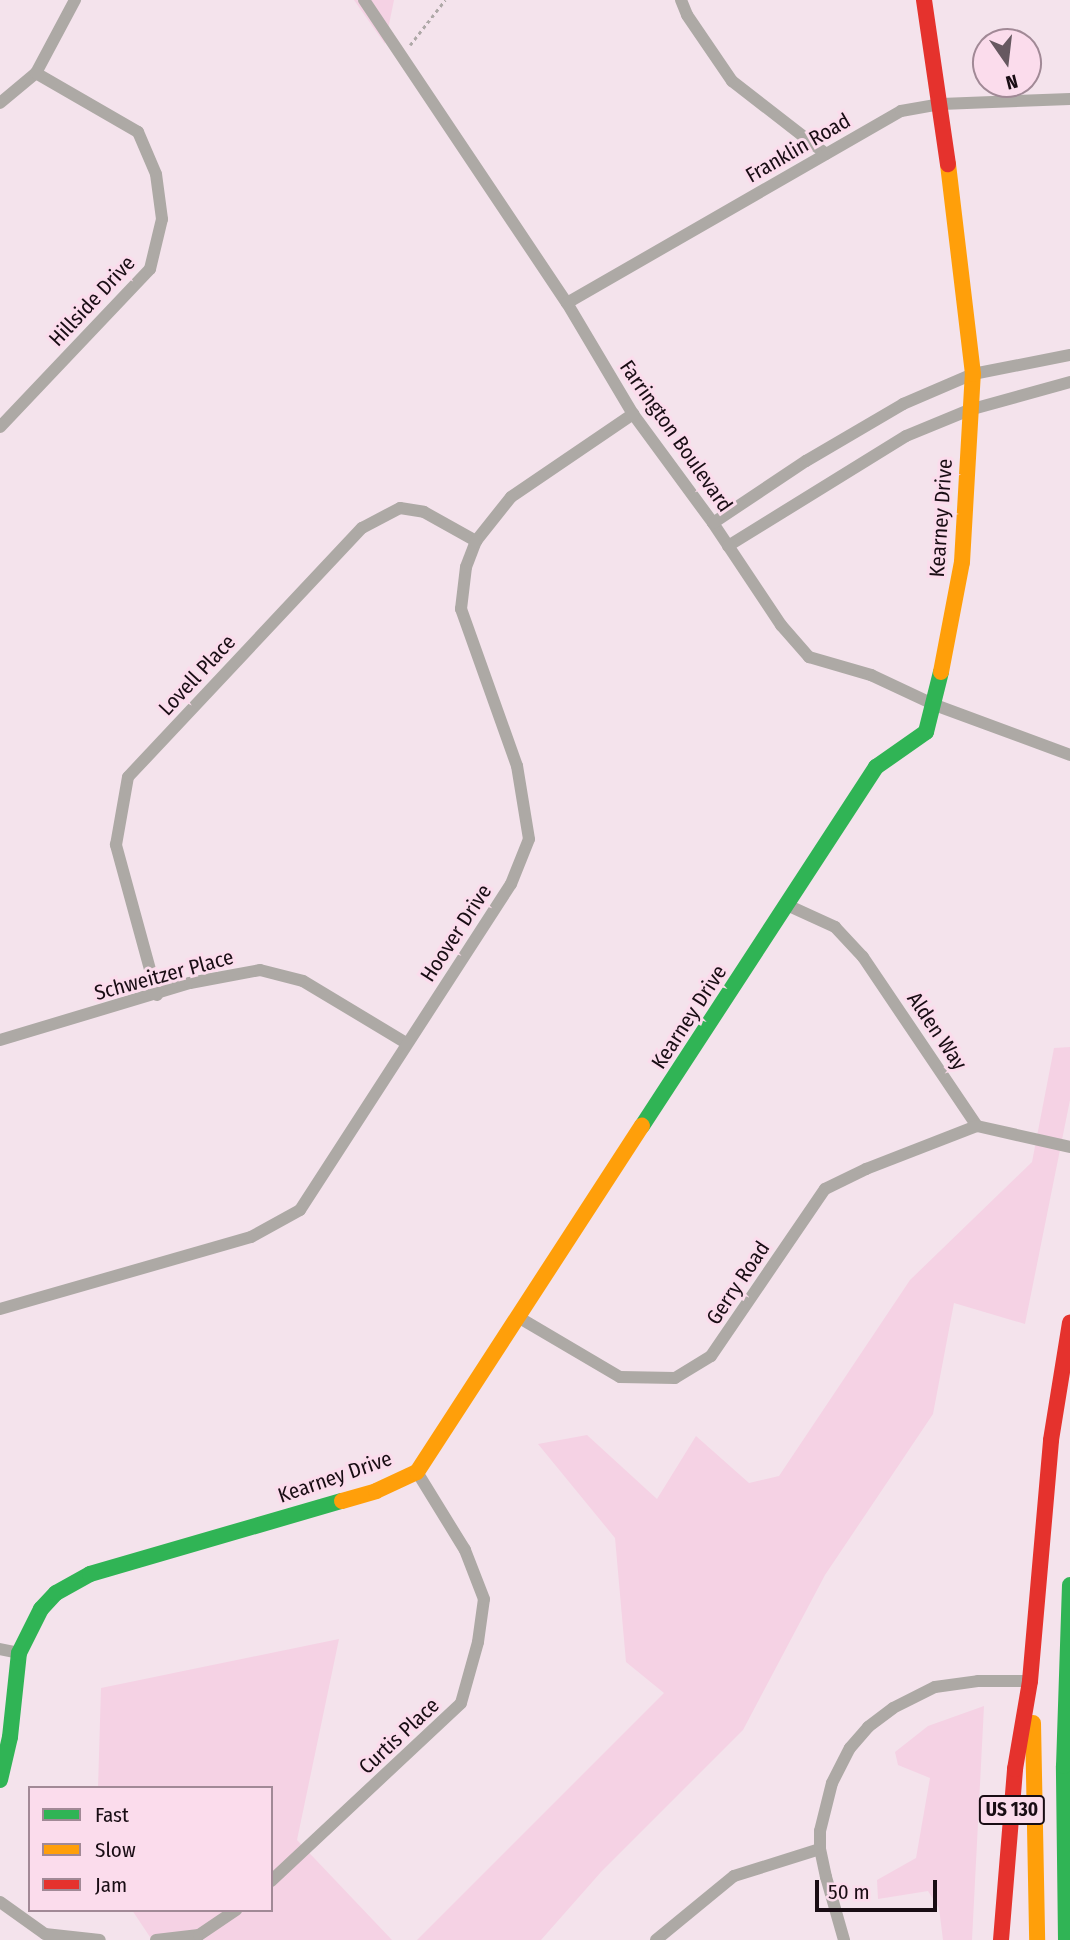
<!DOCTYPE html>
<html>
<head>
<meta charset="utf-8">
<style>
  body { margin:0 }
  #map { position:relative; width:1070px; height:1940px; overflow:hidden; background:#f4e3ec; font-family:"Fira Sans Condensed",sans-serif }
  div>[style] { position:absolute }
  [style*='--x'] { left:calc(var(--x)*1px); top:calc(var(--y)*1px); width:calc(var(--w)*1px); rotate:calc(var(--a)*1deg) }
  .green>* { inset:0; background:#f5d2e4 }
  .path>* { height:2.5px; margin-top:-1.25px; transform-origin:0; background:repeating-linear-gradient(90deg,#aea8a7 0 3.5px,transparent 0 7px) }
  .street>* { height:12px; margin:-6px; padding:0 6px; transform-origin:6px; border-radius:6px; background:#ada9a5 }
  .fast>* { height:16px; margin:-8px; padding:0 8px; transform-origin:8px; border-radius:8px; background:#30b455 }
  .slow>* { height:16px; margin:-8px; padding:0 8px; transform-origin:8px; border-radius:8px; background:#ff9f0a }
  .jam>* { height:16px; margin:-8px; padding:0 8px; transform-origin:8px; border-radius:8px; background:#e5322d }
  span { translate:-50% -50%; white-space:nowrap; text-align:center; line-height:1.15; -webkit-text-stroke:6px #fbdcec; paint-order:stroke }
  .shield-label span { padding:2px 5px; background:#fbdcec; border:2px solid; border-radius:5px; -webkit-text-stroke-width:0 }
  .shield-label { font-size:19px; color:#190d14; font-weight:700 }
  .street-label { font-size:21px; color:#190d14 }
  .legend { position:absolute; left:28px; top:1786px; width:245px; height:126px; box-sizing:border-box; background:#fbdcec; border:2px solid #a18996; margin:0; padding:9px 12px; list-style:none; font-size:21px; color:#190d14 }
  .legend li { display:flex; align-items:center; gap:14px; height:35px }
  .legend b { width:35px; border:2px solid #a18996 }
  .north { position:absolute; left:972px; top:28px; width:70px; height:70px; box-sizing:border-box; background:#fbdcec; border:2px solid #a18996; border-radius:50%; rotate:166deg; font-size:19px; font-weight:700; line-height:28px; text-align:center; color:#190d14 }
  .north::after { content:''; display:block; margin:auto; width:24px; height:32px; background:#665860; clip-path:polygon(50% 0,100% 100%,50% 72%,0 100%) }
  .scale { position:absolute; left:815px; top:1880px; width:122px; height:32px; box-sizing:border-box; border:4px solid #190d14; border-top:0; padding-left:9px; font-size:21px; line-height:24px; white-space:nowrap; color:#190d14; -webkit-text-stroke:5px #fbdcec; paint-order:stroke }
</style>
</head>
<body>
<div id="map">
  <div class="green">
    <i style="clip-path:polygon(354px 0,394px 0,385px 44px)"></i>
    <i style="clip-path:polygon(1070px 1047px,1070px 1100px,1025px 1324px,954px 1303px,933px 1414px,825px 1575px,743px 1730px,601px 1872px,541px 1940px,417px 1940px,664px 1693px,626px 1662px,615px 1538px,538px 1444px,587px 1435px,657px 1499px,696px 1436px,749px 1483px,779px 1476px,910px 1280px,1032px 1162px,1054px 1048px)"></i>
    <i style="clip-path:polygon(339px 1639px,297px 1840px,392px 1940px,152px 1940px,132px 1910px,271px 1910px,271px 1788px,98px 1788px,101px 1688px)"></i>
    <i style="clip-path:polygon(984px 1706px,972px 1940px,943px 1940px,939px 1908px,928px 1891px,878px 1899px,877px 1880px,916px 1858px,930px 1778px,898px 1765px,895px 1752px,928px 1726px)"></i>
  </div>
  <div class="path">
    <i style="--x:410;--y:45;--w:57;--a:-52.1"></i>
  </div>
  <div class="street">
    <i style="--x:364;--y:0;--w:365;--a:56.2"></i>
    <i style="--x:567;--y:303;--w:129;--a:59.3"></i>
    <i style="--x:633;--y:414;--w:135;--a:53.7"></i>
    <i style="--x:713;--y:523;--w:123;--a:56.3"></i>
    <i style="--x:781;--y:625;--w:43;--a:48.8"></i>
    <i style="--x:809;--y:657;--w:65;--a:16.2"></i>
    <i style="--x:871;--y:675;--w:71;--a:25.1"></i>
    <i style="--x:935;--y:705;--w:144;--a:20.3"></i>
    <i style="--x:681;--y:0;--w:16;--a:68"></i>
    <i style="--x:687;--y:15;--w:80;--a:55.7"></i>
    <i style="--x:732;--y:81;--w:119;--a:37.8"></i>
    <i style="--x:0;--y:103;--w:47;--a:-39.8"></i>
    <i style="--x:36;--y:73;--w:83;--a:-61.9"></i>
    <i style="--x:567;--y:303;--w:385;--a:-29.9"></i>
    <i style="--x:901;--y:111;--w:41;--a:-9.9"></i>
    <i style="--x:941;--y:104;--w:129;--a:-2.2"></i>
    <i style="--x:0;--y:427;--w:218;--a:-46.5"></i>
    <i style="--x:150;--y:269;--w:51;--a:-76.5"></i>
    <i style="--x:162;--y:219;--w:45;--a:-97.6"></i>
    <i style="--x:156;--y:174;--w:46;--a:-113.2"></i>
    <i style="--x:138;--y:132;--w:118;--a:-150"></i>
    <i style="--x:713;--y:523;--w:112;--a:-33.7"></i>
    <i style="--x:806;--y:461;--w:113;--a:-30.4"></i>
    <i style="--x:903;--y:404;--w:76;--a:-23.2"></i>
    <i style="--x:973;--y:374;--w:99;--a:-11.1"></i>
    <i style="--x:728;--y:546;--w:209;--a:-31.7"></i>
    <i style="--x:906;--y:436;--w:68;--a:-22.4"></i>
    <i style="--x:969;--y:410;--w:105;--a:-15.5"></i>
    <i style="--x:787;--y:905;--w:53;--a:24.6"></i>
    <i style="--x:835;--y:927;--w:41;--a:47"></i>
    <i style="--x:863;--y:957;--w:204;--a:56"></i>
    <i style="--x:977;--y:1126;--w:95;--a:12.7"></i>
    <i style="--x:157;--y:995;--w:156;--a:-105.3"></i>
    <i style="--x:116;--y:845;--w:69;--a:-80"></i>
    <i style="--x:128;--y:777;--w:342;--a:-46.8"></i>
    <i style="--x:362;--y:528;--w:43;--a:-27.8"></i>
    <i style="--x:400;--y:508;--w:24;--a:9"></i>
    <i style="--x:424;--y:512;--w:60;--a:29.1"></i>
    <i style="--x:0;--y:1040;--w:198;--a:-16.7"></i>
    <i style="--x:190;--y:983;--w:71;--a:-10.5"></i>
    <i style="--x:260;--y:970;--w:44;--a:14.3"></i>
    <i style="--x:303;--y:981;--w:120;--a:31"></i>
    <i style="--x:0;--y:1309;--w:261;--a:-16"></i>
    <i style="--x:251;--y:1237;--w:56;--a:-28.9"></i>
    <i style="--x:300;--y:1210;--w:388;--a:-57.1"></i>
    <i style="--x:511;--y:884;--w:48;--a:-68.2"></i>
    <i style="--x:529;--y:839;--w:74;--a:-99.3"></i>
    <i style="--x:517;--y:766;--w:167;--a:-109.6"></i>
    <i style="--x:461;--y:609;--w:42;--a:-83.2"></i>
    <i style="--x:466;--y:567;--w:28;--a:-69"></i>
    <i style="--x:476;--y:541;--w:56;--a:-51.5"></i>
    <i style="--x:511;--y:497;--w:148;--a:-34.2"></i>
    <i style="--x:518;--y:1317;--w:118;--a:30.5"></i>
    <i style="--x:620;--y:1377;--w:55;--a:1"></i>
    <i style="--x:675;--y:1378;--w:42;--a:-31.4"></i>
    <i style="--x:711;--y:1356;--w:202;--a:-55.7"></i>
    <i style="--x:825;--y:1189;--w:46;--a:-26"></i>
    <i style="--x:866;--y:1169;--w:119;--a:-21.2"></i>
    <i style="--x:0;--y:1649;--w:19;--a:12"></i>
    <i style="--x:271;--y:1881;--w:260;--a:-43.1"></i>
    <i style="--x:461;--y:1703;--w:63;--a:-74.4"></i>
    <i style="--x:478;--y:1642;--w:43;--a:-82.1"></i>
    <i style="--x:484;--y:1599;--w:53;--a:-111.2"></i>
    <i style="--x:465;--y:1550;--w:92;--a:-121.6"></i>
    <i style="--x:0;--y:1902;--w:55;--a:35.4"></i>
    <i style="--x:45;--y:1934;--w:55;--a:6.2"></i>
    <i style="--x:156;--y:1940;--w:43;--a:-6.6"></i>
    <i style="--x:199;--y:1935;--w:45;--a:-34"></i>
    <i style="--x:656;--y:1940;--w:101;--a:-39.4"></i>
    <i style="--x:734;--y:1876;--w:90;--a:-17.4"></i>
    <i style="--x:844;--y:1940;--w:66;--a:-105.9"></i>
    <i style="--x:826;--y:1877;--w:29;--a:-102"></i>
    <i style="--x:820;--y:1849;--w:18;--a:-90"></i>
    <i style="--x:820;--y:1831;--w:49;--a:-76"></i>
    <i style="--x:832;--y:1783;--w:39;--a:-63"></i>
    <i style="--x:850;--y:1748;--w:28;--a:-49"></i>
    <i style="--x:868;--y:1727;--w:31;--a:-37"></i>
    <i style="--x:893;--y:1708;--w:47;--a:-26.6"></i>
    <i style="--x:935;--y:1687;--w:43;--a:-7.9"></i>
    <i style="--x:978;--y:1681;--w:52;--a:0"></i>
  </div>
  <div class="fast">
    <i style="--x:642;--y:1126;--w:429;--a:-56.9"></i>
    <i style="--x:876;--y:767;--w:61;--a:-35"></i>
    <i style="--x:926;--y:732;--w:62;--a:-76"></i>
    <i style="--x:0;--y:1780;--w:44;--a:-76.9"></i>
    <i style="--x:10;--y:1737;--w:84;--a:-83.9"></i>
    <i style="--x:19;--y:1653;--w:49;--a:-63.4"></i>
    <i style="--x:41;--y:1609;--w:22;--a:-47"></i>
    <i style="--x:56;--y:1593;--w:39;--a:-29"></i>
    <i style="--x:90;--y:1574;--w:262;--a:-16.2"></i>
    <i style="--x:1066;--y:1940;--w:174;--a:-90.7"></i>
    <i style="--x:1064;--y:1766;--w:181;--a:-88.1"></i>
  </div>
  <div class="slow">
    <i style="--x:941;--y:672;--w:112;--a:-79.2"></i>
    <i style="--x:962;--y:562;--w:188;--a:-86.7"></i>
    <i style="--x:973;--y:374;--w:211;--a:-96.8"></i>
    <i style="--x:342;--y:1501;--w:35;--a:-16"></i>
    <i style="--x:376;--y:1491;--w:45;--a:-24.9"></i>
    <i style="--x:417;--y:1472;--w:413;--a:-57"></i>
    <i style="--x:1033;--y:1723;--w:217;--a:88.9"></i>
  </div>
  <div class="jam">
    <i style="--x:924;--y:0;--w:166;--a:81.7"></i>
    <i style="--x:1001;--y:1940;--w:172;--a:-85.3"></i>
    <i style="--x:1015;--y:1769;--w:89;--a:-80.3"></i>
    <i style="--x:1030;--y:1681;--w:242;--a:-85"></i>
    <i style="--x:1051;--y:1440;--w:119;--a:-80.8"></i>
  </div>
  <div class="shield-label">
    <span style="left:1012px;top:1810px">US 130</span>
  </div>
  <div class="street-label">
    <span style="left:798px;top:148px;rotate:-30deg">Franklin Road</span>
    <span style="left:92px;top:301px;rotate:-47deg">Hillside Drive</span>
    <span style="left:676px;top:436px;rotate:55deg">Farrington Boulevard</span>
    <span style="left:941px;top:518px;rotate:-86deg">Kearney Drive</span>
    <span style="left:197px;top:675px;rotate:-47deg">Lovell Place</span>
    <span style="left:456px;top:933px;rotate:-57deg">Hoover Drive</span>
    <span style="left:164px;top:975px;rotate:-15deg">Schweitzer Place</span>
    <span style="left:689px;top:1017px;rotate:-57deg">Kearney Drive</span>
    <span style="left:937px;top:1031px;rotate:56deg">Alden Way</span>
    <span style="left:738px;top:1283px;rotate:-56deg">Gerry Road</span>
    <span style="left:335px;top:1477px;rotate:-19deg">Kearney Drive</span>
    <span style="left:399px;top:1736px;rotate:-43deg">Curtis Place</span>
  </div>
  <ul class="legend">
  <li><b style="height:9px;background:#30b455"></b>Fast</li>
  <li><b style="height:9px;background:#ff9f0a"></b>Slow</li>
  <li><b style="height:9px;background:#e5322d"></b>Jam</li>
  </ul>
  <div class="north">N</div>
  <div class="scale">50 m</div>
</div>
</body>
</html>
